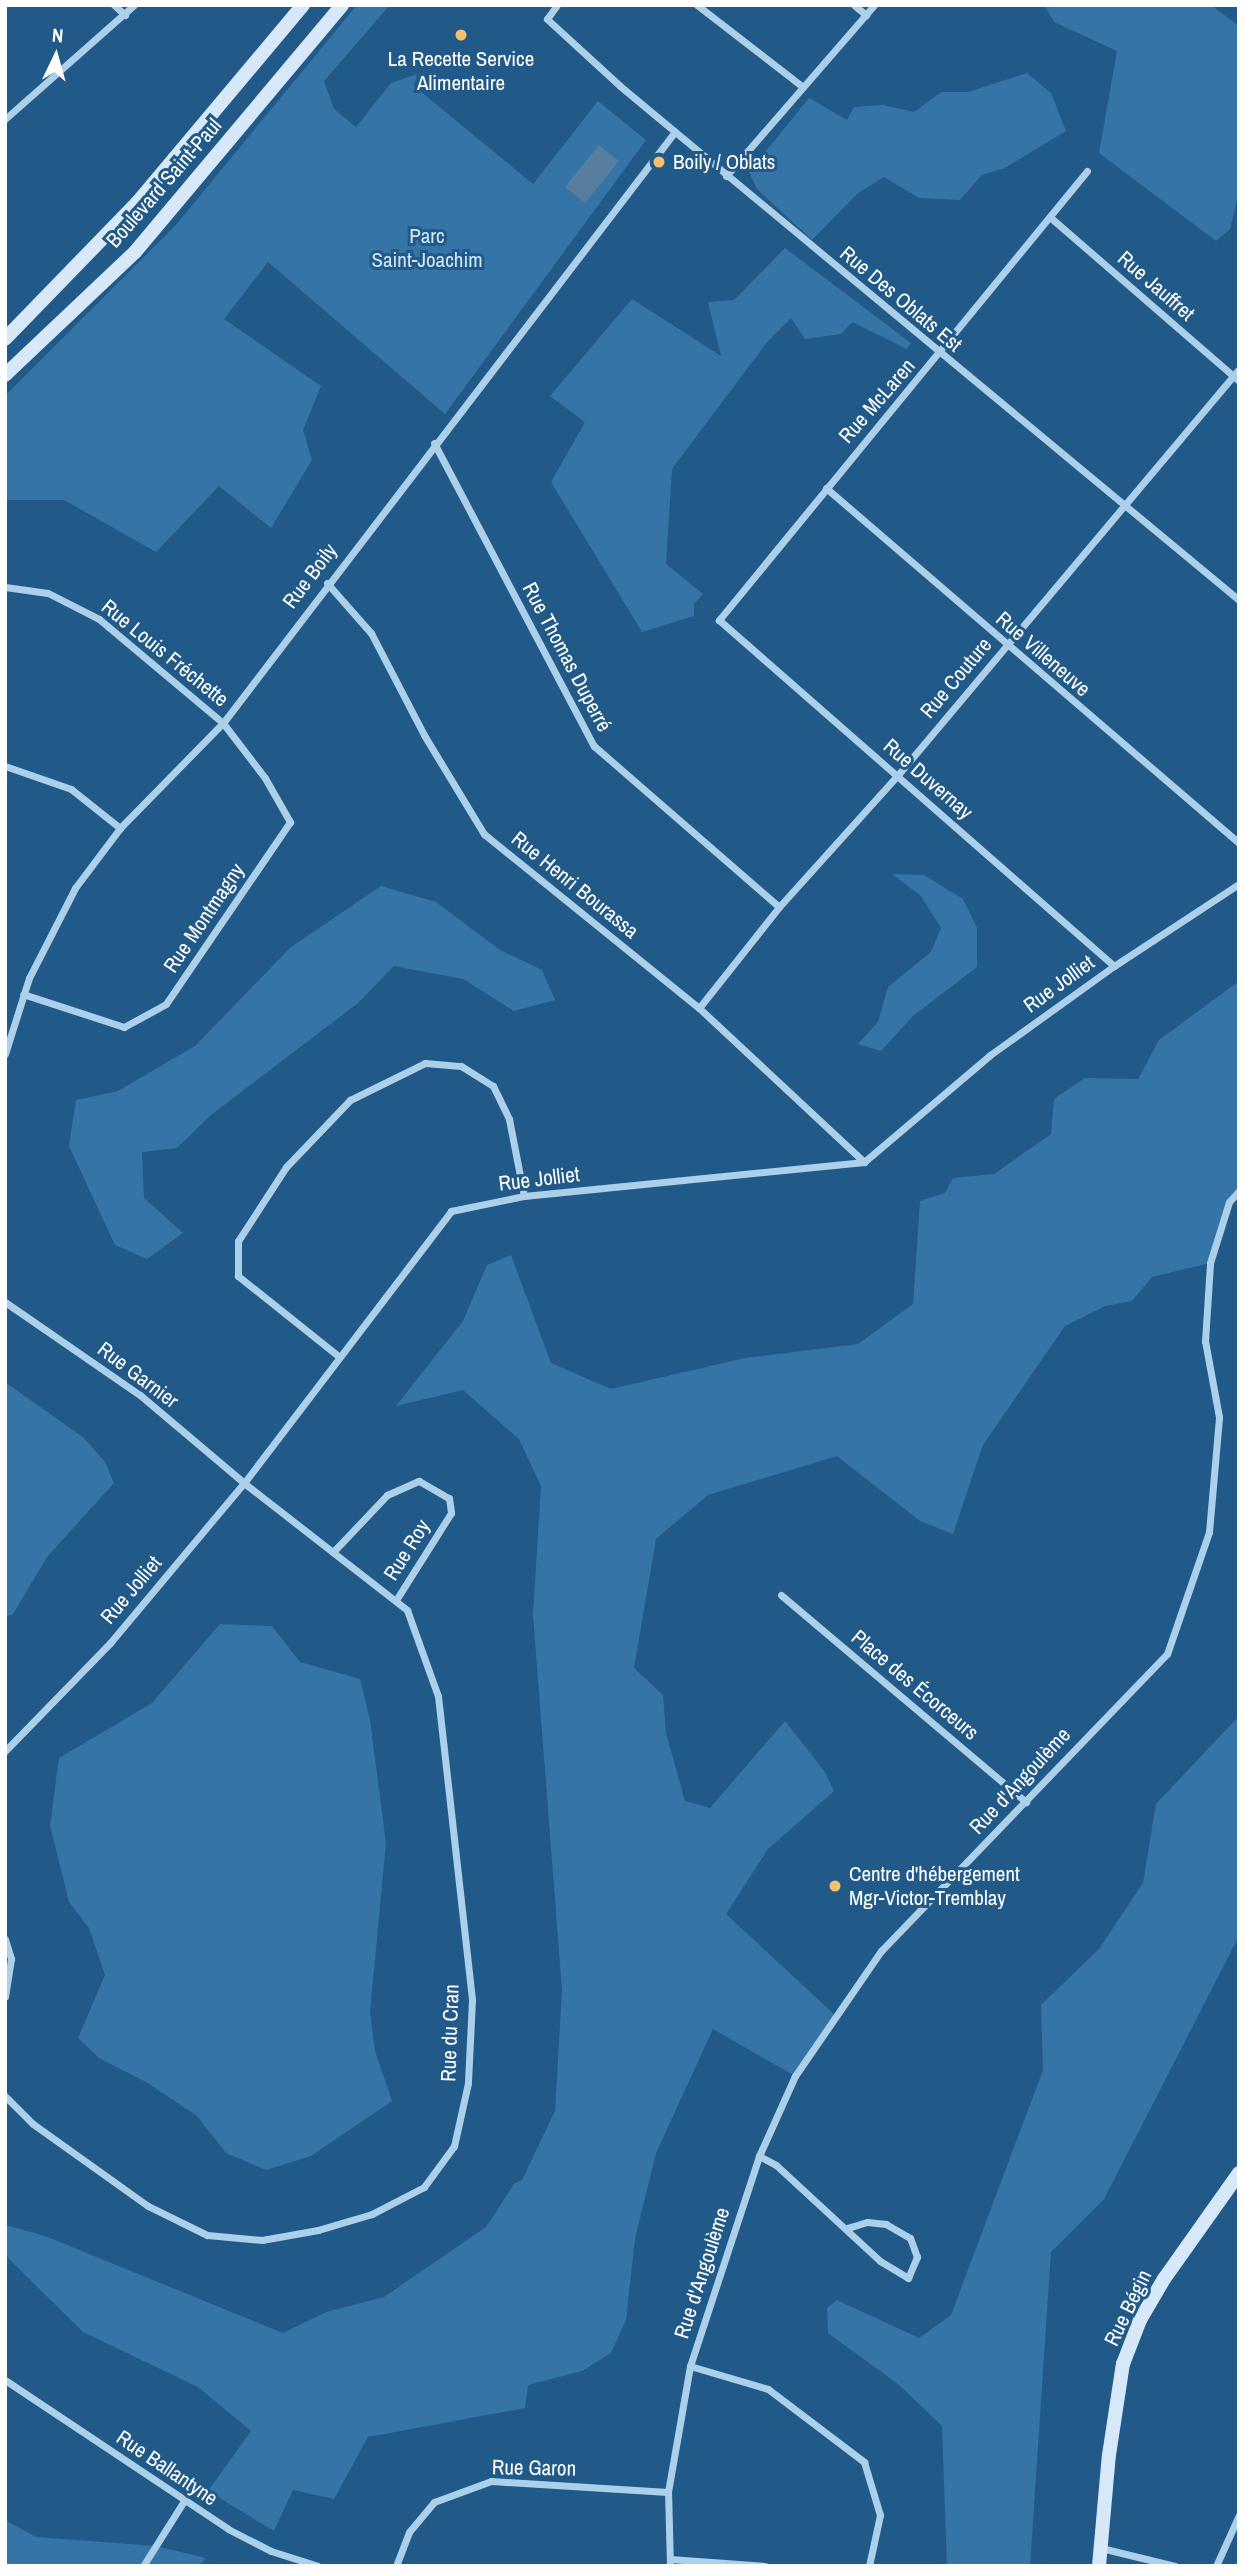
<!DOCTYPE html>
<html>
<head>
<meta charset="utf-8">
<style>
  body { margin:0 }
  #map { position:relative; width:1244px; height:2571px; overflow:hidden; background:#215a88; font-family:"Archivo Narrow",sans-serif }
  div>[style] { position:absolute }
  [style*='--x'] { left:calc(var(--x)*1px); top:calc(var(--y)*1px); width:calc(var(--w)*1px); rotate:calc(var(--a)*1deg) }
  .green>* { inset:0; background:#3574a6 }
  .water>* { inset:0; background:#577e9f }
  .street>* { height:7px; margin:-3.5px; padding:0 3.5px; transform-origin:3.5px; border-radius:3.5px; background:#accfea }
  .secondary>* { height:14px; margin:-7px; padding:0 7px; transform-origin:7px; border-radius:7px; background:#d7e9f8 }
  .dots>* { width:19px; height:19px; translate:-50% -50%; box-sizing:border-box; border:4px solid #215a88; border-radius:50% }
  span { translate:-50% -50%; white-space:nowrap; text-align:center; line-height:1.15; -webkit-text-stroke:6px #215a88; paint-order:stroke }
  .poi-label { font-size:21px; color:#fff }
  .left { translate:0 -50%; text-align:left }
  .street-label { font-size:21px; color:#fff }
  .park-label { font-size:21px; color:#d1e7f8 }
  .frame { position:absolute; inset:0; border:7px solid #fff; pointer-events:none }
  .north { position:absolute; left:21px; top:21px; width:70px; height:70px; -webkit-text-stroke:5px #215a88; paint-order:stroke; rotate:5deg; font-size:19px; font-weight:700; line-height:28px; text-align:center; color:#fff }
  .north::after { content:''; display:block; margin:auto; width:24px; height:32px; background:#fff; clip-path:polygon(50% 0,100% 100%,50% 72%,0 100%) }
</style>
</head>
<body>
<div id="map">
  <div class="green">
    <i style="clip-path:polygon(357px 5px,390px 5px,324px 81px,334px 109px,356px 127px,391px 83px,417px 74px,414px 86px,533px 184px,598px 101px,646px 140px,445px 414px,268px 262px,224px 319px,321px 386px,303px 430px,312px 460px,271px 528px,219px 486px,156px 552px,64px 500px,5px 500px,5px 396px,175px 226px)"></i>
    <i style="clip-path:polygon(1044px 5px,1211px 5px,1239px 26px,1239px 192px,1230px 229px,1216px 241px,1099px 153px,1117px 51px,1054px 22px)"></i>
    <i style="clip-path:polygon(1027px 73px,1051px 93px,1066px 131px,1005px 168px,982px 175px,960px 200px,919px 198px,884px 177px,858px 193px,812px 240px,757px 189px,749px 172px,809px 98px,847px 120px,854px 107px,883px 105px,914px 112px,941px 92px,968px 92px)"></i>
    <i style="clip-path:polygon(785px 248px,911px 343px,907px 349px,852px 322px,841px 334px,805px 339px,791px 318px,768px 341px,672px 469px,666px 564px,703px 594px,694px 604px,694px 616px,642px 632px,551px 482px,585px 422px,550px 396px,632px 299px,721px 356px,708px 302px,734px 300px)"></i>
    <i style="clip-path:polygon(892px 874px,924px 875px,963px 899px,977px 928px,977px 967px,913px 1016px,881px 1051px,858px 1044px,878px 1022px,888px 987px,931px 952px,941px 928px,921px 896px)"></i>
    <i style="clip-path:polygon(381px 886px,436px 902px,500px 950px,542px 970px,555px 1000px,514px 1011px,463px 979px,394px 966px,358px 1003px,211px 1115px,177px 1148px,142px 1152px,144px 1198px,183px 1233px,147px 1259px,115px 1245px,69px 1146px,76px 1100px,118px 1091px,195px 1046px,291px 947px)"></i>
    <i style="clip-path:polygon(1239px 981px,1239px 1191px,1229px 1202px,1210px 1263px,1152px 1277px,1132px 1301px,1105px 1306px,1065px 1326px,983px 1445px,953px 1534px,920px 1521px,837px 1456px,708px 1495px,656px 1539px,634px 1668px,663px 1695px,666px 1733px,685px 1801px,710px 1808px,785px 1721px,825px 1772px,834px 1791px,768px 1849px,726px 1914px,836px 2016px,795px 2076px,713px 2029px,656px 2153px,635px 2239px,626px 2320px,611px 2353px,582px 2371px,528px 2385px,525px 2408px,368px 2437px,334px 2499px,293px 2490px,274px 2531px,208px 2491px,251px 2431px,198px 2387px,83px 2332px,5px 2255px,5px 2225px,45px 2236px,283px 2333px,326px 2312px,384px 2297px,486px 2227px,514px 2184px,522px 2180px,555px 2111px,562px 1990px,533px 1615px,541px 1486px,519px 1439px,463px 1390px,396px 1406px,463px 1321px,487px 1265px,511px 1255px,551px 1363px,611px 1389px,745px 1358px,858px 1344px,913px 1304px,920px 1201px,945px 1193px,953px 1178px,994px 1174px,1051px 1134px,1054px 1099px,1085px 1078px,1138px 1079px,1159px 1040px)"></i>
    <i style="clip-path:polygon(5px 1382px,84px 1438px,105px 1462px,114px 1483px,47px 1557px,13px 1614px,5px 1617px)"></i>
    <i style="clip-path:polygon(220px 1624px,272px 1626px,300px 1662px,360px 1679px,370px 1720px,386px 1843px,370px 2012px,375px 2051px,392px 2101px,311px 2156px,266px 2170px,226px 2153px,197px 2116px,146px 2082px,99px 2058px,78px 2038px,105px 1975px,89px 1928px,69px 1902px,50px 1826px,59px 1758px,152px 1703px)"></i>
    <i style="clip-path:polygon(1239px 1716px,1239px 1936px,1104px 2199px,1051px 2252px,1030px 2566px,947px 2566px,942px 2426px,898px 2384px,828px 2333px,827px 2308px,837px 2300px,919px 2338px,951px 2315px,1043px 2070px,1041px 2005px,1099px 1949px,1143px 1883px,1156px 1804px)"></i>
    <i style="clip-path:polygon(5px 2520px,36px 2537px,156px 2546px,206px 2558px,200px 2566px,5px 2566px)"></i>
  </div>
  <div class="water">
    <i style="clip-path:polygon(599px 145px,619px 161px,585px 203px,565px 187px)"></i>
  </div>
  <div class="street">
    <i style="--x:114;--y:5;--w:15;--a:42"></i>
    <i style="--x:557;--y:5;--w:17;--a:126"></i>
    <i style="--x:547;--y:19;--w:99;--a:42.5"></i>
    <i style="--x:620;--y:86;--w:805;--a:39.71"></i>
    <i style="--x:697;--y:5;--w:134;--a:37.7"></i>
    <i style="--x:854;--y:5;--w:16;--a:40"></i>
    <i style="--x:5;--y:119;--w:172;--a:-41.5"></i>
    <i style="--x:1087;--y:171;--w:581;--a:129.34"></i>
    <i style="--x:719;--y:620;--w:525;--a:41.22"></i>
    <i style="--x:726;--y:176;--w:226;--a:-49.1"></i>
    <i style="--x:1051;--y:218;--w:249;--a:40.9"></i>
    <i style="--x:434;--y:443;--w:343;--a:62.2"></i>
    <i style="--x:594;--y:746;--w:245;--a:41"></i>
    <i style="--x:826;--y:488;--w:545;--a:40.68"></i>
    <i style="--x:327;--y:583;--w:67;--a:48.7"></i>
    <i style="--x:371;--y:633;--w:115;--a:62.5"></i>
    <i style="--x:424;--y:735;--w:116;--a:58.8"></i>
    <i style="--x:484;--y:834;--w:277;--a:39"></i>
    <i style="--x:699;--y:1008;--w:226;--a:43"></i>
    <i style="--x:5;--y:587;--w:43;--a:7.9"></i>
    <i style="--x:48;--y:593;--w:57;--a:27"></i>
    <i style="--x:99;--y:619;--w:162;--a:40"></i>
    <i style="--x:223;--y:723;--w:69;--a:52.6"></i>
    <i style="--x:265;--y:778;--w:51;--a:60.4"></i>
    <i style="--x:290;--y:822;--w:220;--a:124.3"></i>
    <i style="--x:166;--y:1004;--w:48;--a:151.3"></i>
    <i style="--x:124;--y:1027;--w:106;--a:-161.9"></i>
    <i style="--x:5;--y:766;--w:70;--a:19.2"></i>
    <i style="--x:71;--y:789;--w:63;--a:38.5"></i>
    <i style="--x:699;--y:1008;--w:129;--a:-51.6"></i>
    <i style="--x:779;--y:907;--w:176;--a:-48"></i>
    <i style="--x:897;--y:776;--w:532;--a:-49.96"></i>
    <i style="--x:5;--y:1054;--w:80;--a:-72.5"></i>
    <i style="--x:29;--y:978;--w:101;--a:-62.9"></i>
    <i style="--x:75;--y:888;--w:75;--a:-53.1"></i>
    <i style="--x:120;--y:828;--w:147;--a:-45.6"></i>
    <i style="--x:223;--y:723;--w:743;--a:-52.61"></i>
    <i style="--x:5;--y:1302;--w:164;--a:34.6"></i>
    <i style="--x:140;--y:1395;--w:136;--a:40.2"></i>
    <i style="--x:244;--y:1483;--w:207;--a:37.9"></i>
    <i style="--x:407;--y:1610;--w:91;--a:70.2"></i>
    <i style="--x:438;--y:1696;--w:306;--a:83.6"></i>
    <i style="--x:472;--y:2000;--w:83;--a:92.8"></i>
    <i style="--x:468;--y:2083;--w:65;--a:102.5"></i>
    <i style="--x:454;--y:2146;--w:51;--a:126.2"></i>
    <i style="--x:424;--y:2187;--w:59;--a:152.6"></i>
    <i style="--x:372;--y:2214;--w:56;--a:163.5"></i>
    <i style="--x:318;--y:2230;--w:57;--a:169.9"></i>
    <i style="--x:262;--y:2240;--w:55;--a:-174.8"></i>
    <i style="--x:207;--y:2235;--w:66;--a:-153.8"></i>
    <i style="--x:148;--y:2206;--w:141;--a:-144.5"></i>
    <i style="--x:33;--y:2124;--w:40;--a:-135"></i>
    <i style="--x:337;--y:1355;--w:127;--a:-141.4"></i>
    <i style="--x:238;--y:1276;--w:35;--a:-90"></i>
    <i style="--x:238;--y:1241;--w:88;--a:-57"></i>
    <i style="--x:286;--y:1167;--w:93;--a:-46.3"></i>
    <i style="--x:350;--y:1100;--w:84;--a:-26.3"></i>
    <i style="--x:425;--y:1063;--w:36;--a:5"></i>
    <i style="--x:461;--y:1066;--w:38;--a:32"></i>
    <i style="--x:493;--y:1086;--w:37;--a:64"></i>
    <i style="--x:509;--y:1119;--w:78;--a:79"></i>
    <i style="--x:333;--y:1552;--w:79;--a:-46.5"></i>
    <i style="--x:387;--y:1495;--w:35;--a:-24"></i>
    <i style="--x:419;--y:1481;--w:34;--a:30"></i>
    <i style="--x:449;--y:1498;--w:15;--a:82"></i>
    <i style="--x:451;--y:1513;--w:103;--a:122.3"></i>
    <i style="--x:781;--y:1595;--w:321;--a:40.2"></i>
    <i style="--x:5;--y:1751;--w:151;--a:-45.8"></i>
    <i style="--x:110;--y:1643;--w:209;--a:-50.1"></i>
    <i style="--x:244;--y:1483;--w:342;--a:-52.7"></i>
    <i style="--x:451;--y:1211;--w:75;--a:-11.6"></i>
    <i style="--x:524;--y:1196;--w:342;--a:-5.7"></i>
    <i style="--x:864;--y:1162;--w:165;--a:-40.3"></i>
    <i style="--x:990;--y:1055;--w:153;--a:-35.7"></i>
    <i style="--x:1114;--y:966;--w:149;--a:-33.3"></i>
    <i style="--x:5;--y:1939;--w:21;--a:73"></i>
    <i style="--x:11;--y:1959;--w:38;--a:99"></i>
    <i style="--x:759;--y:2156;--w:19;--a:28"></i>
    <i style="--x:776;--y:2165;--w:142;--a:42.7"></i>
    <i style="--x:880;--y:2261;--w:33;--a:31"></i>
    <i style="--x:908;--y:2278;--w:23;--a:-67"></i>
    <i style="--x:917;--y:2257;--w:20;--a:-110"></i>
    <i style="--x:910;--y:2238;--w:28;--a:-150"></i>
    <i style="--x:886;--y:2224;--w:19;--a:-174"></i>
    <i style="--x:867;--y:2222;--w:21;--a:163"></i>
    <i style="--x:690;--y:2366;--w:81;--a:16.4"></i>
    <i style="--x:768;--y:2389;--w:121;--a:37.2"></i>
    <i style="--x:864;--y:2462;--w:55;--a:73.2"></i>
    <i style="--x:880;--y:2515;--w:52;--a:102.2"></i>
    <i style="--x:5;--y:2380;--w:268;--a:33.7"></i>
    <i style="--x:228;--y:2529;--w:48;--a:27.1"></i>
    <i style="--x:271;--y:2551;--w:49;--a:17.7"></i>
    <i style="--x:1101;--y:2548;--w:76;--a:13.7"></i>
    <i style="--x:670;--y:2559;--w:95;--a:4.2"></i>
    <i style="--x:143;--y:2566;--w:77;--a:-57.8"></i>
    <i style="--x:396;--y:2566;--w:36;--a:-69"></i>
    <i style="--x:409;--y:2532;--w:39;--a:-50"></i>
    <i style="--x:434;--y:2502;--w:61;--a:-20.2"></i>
    <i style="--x:491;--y:2481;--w:177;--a:3.6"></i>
    <i style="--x:670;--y:2566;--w:74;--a:-91.5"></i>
    <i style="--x:668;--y:2492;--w:128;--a:-80.1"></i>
    <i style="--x:690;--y:2366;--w:221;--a:-71.8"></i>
    <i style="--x:759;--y:2156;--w:88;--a:-65.8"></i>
    <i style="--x:795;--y:2076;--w:152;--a:-55.5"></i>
    <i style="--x:881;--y:1951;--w:412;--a:-46.1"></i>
    <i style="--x:1167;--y:1654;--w:129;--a:-71"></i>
    <i style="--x:1209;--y:1532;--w:115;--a:-85"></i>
    <i style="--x:1219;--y:1417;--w:77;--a:-100.4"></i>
    <i style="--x:1205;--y:1341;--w:78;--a:-86.3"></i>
    <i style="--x:1210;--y:1263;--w:64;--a:-72.7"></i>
    <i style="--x:1229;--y:1202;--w:15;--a:-48"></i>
    <i style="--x:1216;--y:2566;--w:56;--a:-65.7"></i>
  </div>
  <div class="secondary">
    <i style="--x:5;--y:339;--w:190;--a:-45.9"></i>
    <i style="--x:137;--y:203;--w:258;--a:-50"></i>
    <i style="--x:5;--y:375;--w:179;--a:-43.4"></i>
    <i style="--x:135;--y:252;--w:322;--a:-50"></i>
    <i style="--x:1099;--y:2566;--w:111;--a:-84.9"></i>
    <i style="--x:1109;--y:2455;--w:92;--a:-81.3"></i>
    <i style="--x:1123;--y:2364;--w:47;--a:-68.9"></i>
    <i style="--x:1140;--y:2320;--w:48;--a:-59.7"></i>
    <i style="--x:1164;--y:2279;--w:130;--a:-54.7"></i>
  </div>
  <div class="dots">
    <i style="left:461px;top:35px;background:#f7c06d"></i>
    <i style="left:659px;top:162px;background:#f7c06d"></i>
    <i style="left:835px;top:1886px;background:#f7c06d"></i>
  </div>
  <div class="poi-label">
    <span style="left:461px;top:71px">La Recette Service<br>Alimentaire</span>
    <span class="left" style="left:673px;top:162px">Boily / Oblats</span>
    <span class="left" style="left:849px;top:1886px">Centre d'hébergement<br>Mgr-Victor-Tremblay</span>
  </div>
  <div class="street-label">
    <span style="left:164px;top:183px;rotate:-49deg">Boulevard Saint-Paul</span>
    <span style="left:1156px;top:286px;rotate:41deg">Rue Jauffret</span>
    <span style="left:901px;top:299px;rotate:40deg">Rue Des Oblats Est</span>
    <span style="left:877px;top:401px;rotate:-49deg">Rue McLaren</span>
    <span style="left:310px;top:576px;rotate:-53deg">Rue Boily</span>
    <span style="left:165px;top:653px;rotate:39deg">Rue Louis Fréchette</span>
    <span style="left:1043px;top:654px;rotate:41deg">Rue Villeneuve</span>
    <span style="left:567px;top:657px;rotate:62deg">Rue Thomas Duperré</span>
    <span style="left:956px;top:678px;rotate:-50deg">Rue Couture</span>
    <span style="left:928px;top:779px;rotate:41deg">Rue Duvernay</span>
    <span style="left:575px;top:885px;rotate:39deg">Rue Henri Bourassa</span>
    <span style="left:204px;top:918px;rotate:-56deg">Rue Montmagny</span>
    <span style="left:1059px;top:984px;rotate:-36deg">Rue Jolliet</span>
    <span style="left:539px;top:1179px;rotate:-7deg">Rue Jolliet</span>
    <span style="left:138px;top:1375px;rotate:37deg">Rue Garnier</span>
    <span style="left:407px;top:1550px;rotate:-58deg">Rue Roy</span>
    <span style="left:131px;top:1590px;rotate:-50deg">Rue Jolliet</span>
    <span style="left:915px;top:1685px;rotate:40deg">Place des Écorceurs</span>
    <span style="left:1020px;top:1781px;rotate:-47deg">Rue d'Angoulème</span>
    <span style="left:450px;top:2033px;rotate:-88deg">Rue du Cran</span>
    <span style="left:702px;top:2273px;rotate:-72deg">Rue d'Angoulème</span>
    <span style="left:1128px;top:2308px;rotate:-64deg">Rue Bégin</span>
    <span style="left:167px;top:2468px;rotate:34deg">Rue Ballantyne</span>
    <span style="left:534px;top:2468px;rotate:1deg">Rue Garon</span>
  </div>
  <div class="park-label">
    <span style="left:427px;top:248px">Parc<br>Saint-Joachim</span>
  </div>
  <div class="frame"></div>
  <div class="north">N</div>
</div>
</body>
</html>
